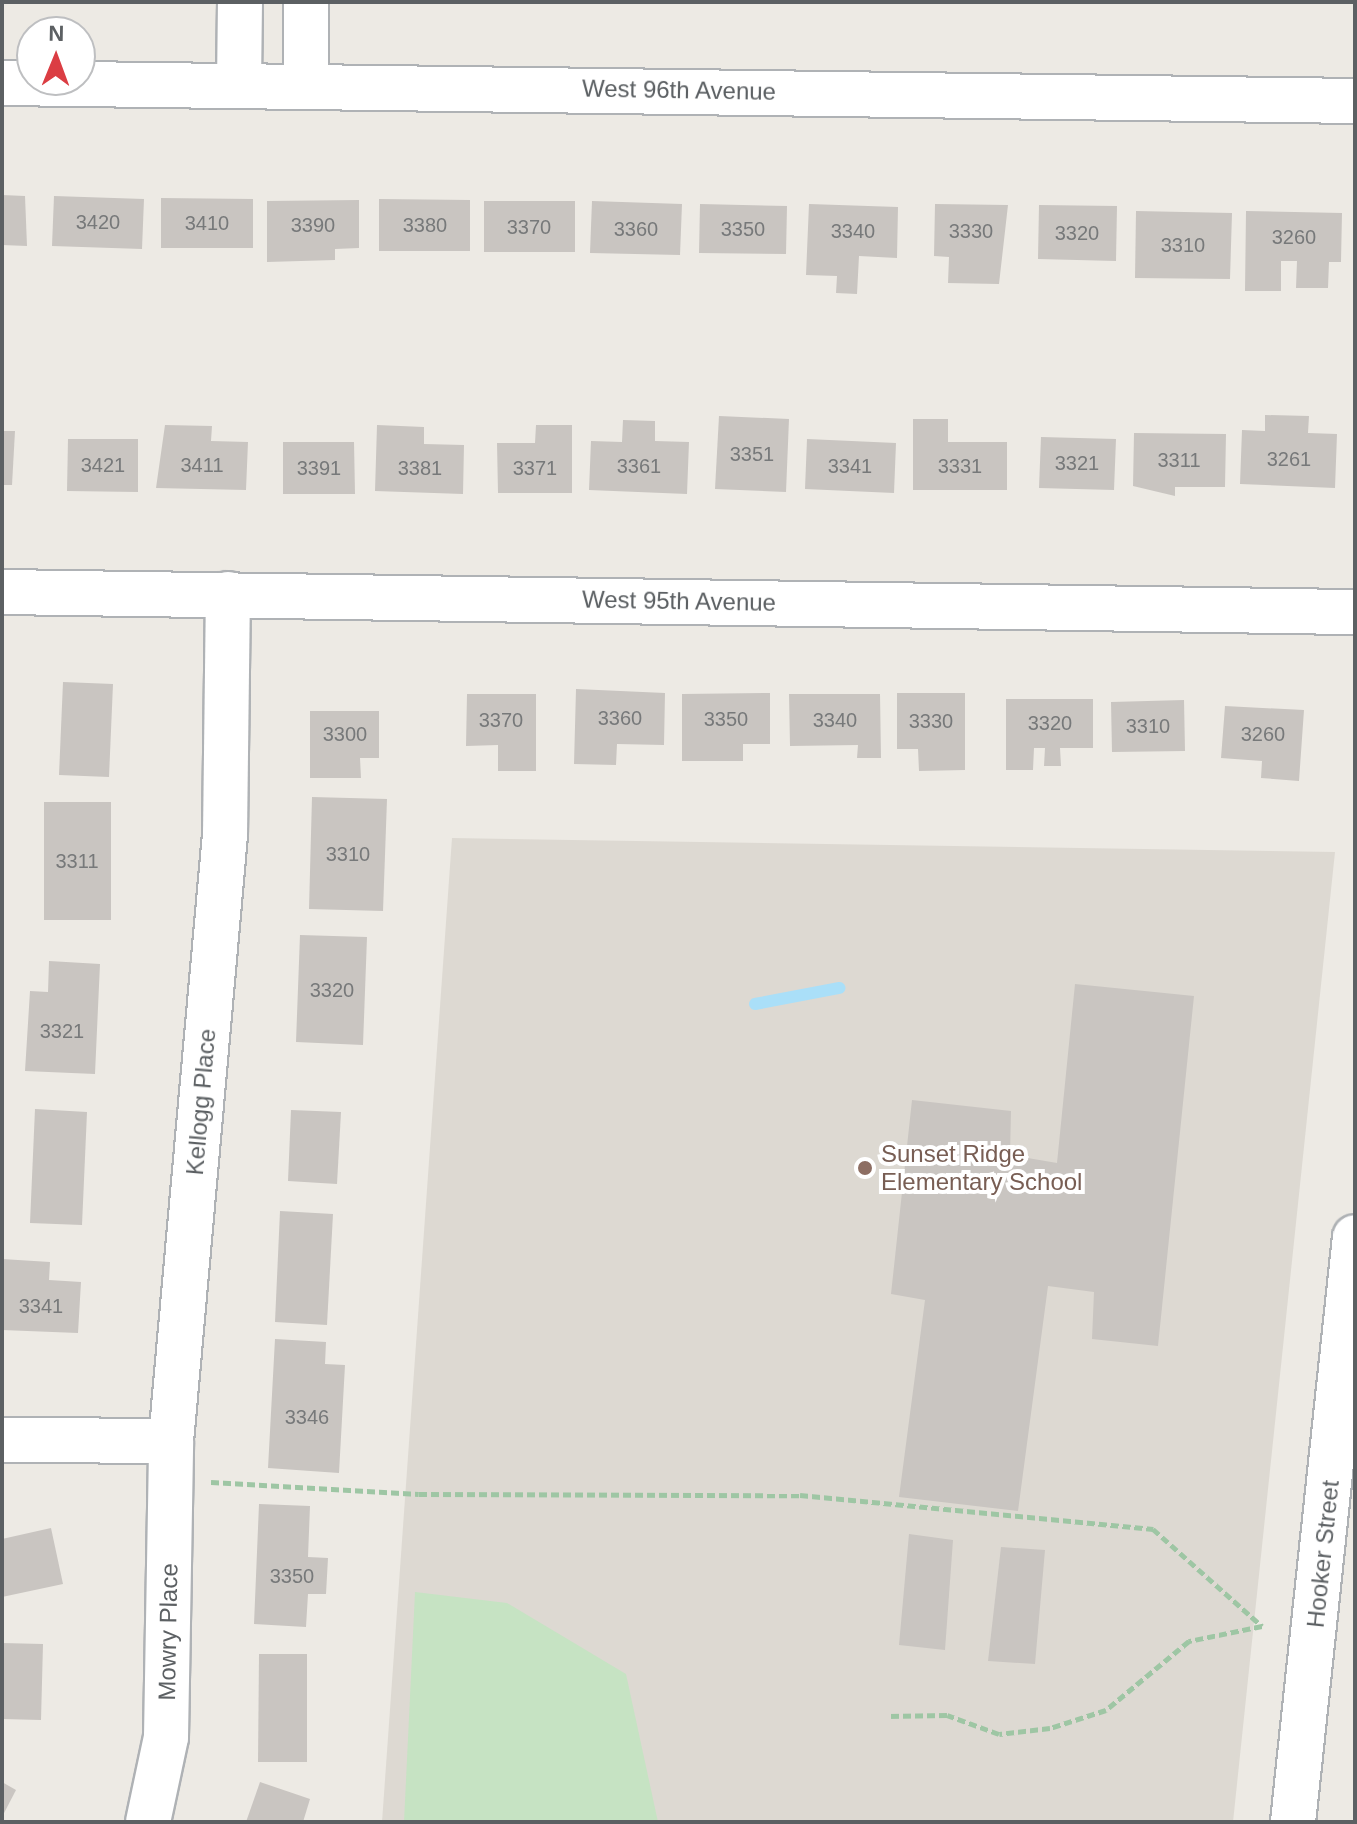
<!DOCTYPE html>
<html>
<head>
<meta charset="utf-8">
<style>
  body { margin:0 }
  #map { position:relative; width:1357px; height:1824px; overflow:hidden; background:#edeae4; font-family:Arial,sans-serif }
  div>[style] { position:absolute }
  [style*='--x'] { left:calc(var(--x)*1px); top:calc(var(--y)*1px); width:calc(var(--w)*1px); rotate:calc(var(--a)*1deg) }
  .education>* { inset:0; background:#ddd9d2 }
  .green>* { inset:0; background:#c6e3c3 }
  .stream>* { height:12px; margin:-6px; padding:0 6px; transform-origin:6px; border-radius:6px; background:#aadff8 }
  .building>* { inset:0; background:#c9c5c1 }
  .path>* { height:5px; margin-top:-2.5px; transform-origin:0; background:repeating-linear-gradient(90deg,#9ec6a4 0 8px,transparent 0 12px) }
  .roads { filter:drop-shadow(2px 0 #afb2b5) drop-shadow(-2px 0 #afb2b5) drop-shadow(0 2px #afb2b5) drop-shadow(0 -2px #afb2b5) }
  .minor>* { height:44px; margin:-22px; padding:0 22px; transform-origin:22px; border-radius:22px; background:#fff }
  .dots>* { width:22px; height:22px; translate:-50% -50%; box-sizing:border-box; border:4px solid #fff; border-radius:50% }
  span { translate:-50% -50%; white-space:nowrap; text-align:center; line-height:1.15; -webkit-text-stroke:8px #fff; paint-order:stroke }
  .number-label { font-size:20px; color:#77797a }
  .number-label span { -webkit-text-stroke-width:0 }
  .street-label { font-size:24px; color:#5c6063 }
  .education-label { font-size:24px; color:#785e54 }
  .left { translate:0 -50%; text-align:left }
  .frame { position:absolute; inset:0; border:4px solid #5c6063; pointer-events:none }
  .north { position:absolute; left:16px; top:16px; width:80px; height:80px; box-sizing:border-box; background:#fff; border:2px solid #bebfc1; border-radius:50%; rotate:1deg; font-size:22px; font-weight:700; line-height:32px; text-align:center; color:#5c6063 }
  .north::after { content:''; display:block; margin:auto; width:28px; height:36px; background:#db3d43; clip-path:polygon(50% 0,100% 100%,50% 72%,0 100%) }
</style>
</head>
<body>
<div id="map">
  <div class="education">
    <i style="clip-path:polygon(452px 838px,1335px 852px,1233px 1822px,382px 1822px)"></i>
  </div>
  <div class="green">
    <i style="clip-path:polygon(415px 1592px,507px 1603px,626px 1674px,658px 1822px,404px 1822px)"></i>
  </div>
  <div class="stream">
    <i style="--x:755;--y:1004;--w:86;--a:-10.8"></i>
  </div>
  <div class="building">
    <i style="clip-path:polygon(2px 195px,25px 196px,27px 246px,2px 245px)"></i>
    <i style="clip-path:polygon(54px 196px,144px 199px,142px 249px,52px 246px)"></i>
    <i style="clip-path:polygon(161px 198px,253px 199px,253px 248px,161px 248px)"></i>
    <i style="clip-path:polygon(379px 199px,470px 200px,470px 251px,379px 251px)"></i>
    <i style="clip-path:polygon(359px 200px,359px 248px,335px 249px,335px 260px,267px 262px,267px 201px)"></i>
    <i style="clip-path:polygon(484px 201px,575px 201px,575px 252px,484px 252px)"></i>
    <i style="clip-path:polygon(592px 201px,682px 204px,680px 255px,590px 253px)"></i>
    <i style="clip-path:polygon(700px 204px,787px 206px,786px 254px,699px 253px)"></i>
    <i style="clip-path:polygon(809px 204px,898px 207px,897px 258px,859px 256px,857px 294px,836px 293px,837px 276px,806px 275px)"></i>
    <i style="clip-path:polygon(935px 204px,1008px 205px,999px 284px,948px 283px,949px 257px,934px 256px)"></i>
    <i style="clip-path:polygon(1039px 205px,1117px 206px,1116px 261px,1038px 259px)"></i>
    <i style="clip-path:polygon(1136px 211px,1232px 213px,1230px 279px,1135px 278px)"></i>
    <i style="clip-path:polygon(1246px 211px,1342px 213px,1341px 262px,1329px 262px,1328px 288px,1296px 288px,1297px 261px,1281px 261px,1281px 291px,1245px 291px)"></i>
    <i style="clip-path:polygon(1265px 415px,1309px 416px,1308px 433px,1337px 434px,1335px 488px,1240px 484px,1242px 430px,1265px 431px)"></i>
    <i style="clip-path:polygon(719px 416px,789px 419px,786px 492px,715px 489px)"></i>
    <i style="clip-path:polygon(913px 419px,948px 419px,948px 442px,1007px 442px,1007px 490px,913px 490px)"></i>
    <i style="clip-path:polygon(623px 420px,655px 421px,655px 441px,689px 442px,687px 494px,589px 490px,591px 441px,622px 442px)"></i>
    <i style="clip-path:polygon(165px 425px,212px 426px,211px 441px,248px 442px,246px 490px,156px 488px)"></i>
    <i style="clip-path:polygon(377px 425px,424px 427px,424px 444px,464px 445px,463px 494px,375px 491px)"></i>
    <i style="clip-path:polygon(536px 425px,572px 425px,572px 493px,498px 493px,497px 443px,535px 443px)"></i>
    <i style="clip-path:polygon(2px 431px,15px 431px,12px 485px,2px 485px)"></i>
    <i style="clip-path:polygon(1134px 433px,1226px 434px,1225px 487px,1175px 487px,1175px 496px,1133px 486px)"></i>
    <i style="clip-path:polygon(1041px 437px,1116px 439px,1114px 490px,1039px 488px)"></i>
    <i style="clip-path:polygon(68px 439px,138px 439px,138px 492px,67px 491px)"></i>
    <i style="clip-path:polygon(807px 439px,896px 443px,894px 493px,805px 489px)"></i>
    <i style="clip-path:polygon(283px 442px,354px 442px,355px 494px,283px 494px)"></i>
    <i style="clip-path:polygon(63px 682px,113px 684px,109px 777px,59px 775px)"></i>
    <i style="clip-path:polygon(576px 689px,665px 693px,664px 745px,617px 744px,616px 765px,574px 764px)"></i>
    <i style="clip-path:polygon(770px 693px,770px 744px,743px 744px,743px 761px,682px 761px,682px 694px)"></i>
    <i style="clip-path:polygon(897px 693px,965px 693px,965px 770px,919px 771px,918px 749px,897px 749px)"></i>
    <i style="clip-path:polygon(467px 694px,536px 694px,536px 771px,498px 771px,498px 745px,466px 746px)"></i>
    <i style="clip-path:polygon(789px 694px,880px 694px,881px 758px,857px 758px,858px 745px,790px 746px)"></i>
    <i style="clip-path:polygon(1006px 699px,1093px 699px,1093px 748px,1060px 748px,1061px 766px,1044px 766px,1045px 748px,1034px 748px,1033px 770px,1006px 770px)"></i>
    <i style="clip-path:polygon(1184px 700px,1185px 751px,1112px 752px,1111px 702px)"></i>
    <i style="clip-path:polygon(1225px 706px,1304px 710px,1299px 781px,1261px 778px,1262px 761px,1221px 758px)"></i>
    <i style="clip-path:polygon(310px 711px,379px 711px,379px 758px,360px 758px,361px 778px,310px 778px)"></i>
    <i style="clip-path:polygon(312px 797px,387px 799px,383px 911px,309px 909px)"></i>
    <i style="clip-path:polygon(44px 802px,111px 802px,111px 920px,44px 920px)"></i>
    <i style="clip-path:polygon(300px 935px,367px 937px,363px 1045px,296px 1042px)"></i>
    <i style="clip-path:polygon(49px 961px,100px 964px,95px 1074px,25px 1071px,30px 991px,48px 992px)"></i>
    <i style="clip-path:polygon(1075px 984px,1194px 996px,1158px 1346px,1092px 1339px,1094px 1292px,1048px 1286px,1018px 1511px,899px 1497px,925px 1300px,891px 1294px,912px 1100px,1011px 1111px,1010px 1155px,1057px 1163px)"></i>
    <i style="clip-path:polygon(35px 1109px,87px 1112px,82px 1225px,30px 1223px)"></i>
    <i style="clip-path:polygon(291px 1110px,341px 1112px,337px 1184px,288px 1181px)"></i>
    <i style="clip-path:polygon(280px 1211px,333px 1214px,327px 1325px,275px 1322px)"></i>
    <i style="clip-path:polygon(2px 1259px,50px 1262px,49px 1280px,81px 1282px,78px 1333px,2px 1330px)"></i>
    <i style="clip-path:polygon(275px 1339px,326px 1342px,325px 1364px,345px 1365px,339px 1473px,268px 1468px)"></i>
    <i style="clip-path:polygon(259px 1504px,310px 1506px,308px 1557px,328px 1558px,326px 1594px,308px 1594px,306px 1627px,254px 1624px)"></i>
    <i style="clip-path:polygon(51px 1528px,63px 1584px,2px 1597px,2px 1539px)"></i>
    <i style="clip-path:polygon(909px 1534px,953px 1540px,945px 1650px,899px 1645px)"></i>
    <i style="clip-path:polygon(1001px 1547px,1045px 1550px,1035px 1664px,988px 1661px)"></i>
    <i style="clip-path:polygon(2px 1643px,43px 1644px,41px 1720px,2px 1719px)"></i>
    <i style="clip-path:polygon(259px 1654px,307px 1654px,307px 1762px,258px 1762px)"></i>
    <i style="clip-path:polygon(2px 1782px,16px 1790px,2px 1817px)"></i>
    <i style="clip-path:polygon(260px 1782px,310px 1799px,303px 1822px,246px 1822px)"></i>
  </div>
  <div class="path">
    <i style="--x:211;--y:1482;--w:208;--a:3.3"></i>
    <i style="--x:419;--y:1494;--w:381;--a:0.2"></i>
    <i style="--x:800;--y:1495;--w:355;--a:5.5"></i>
    <i style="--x:1153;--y:1529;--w:146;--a:41.7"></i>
    <i style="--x:1262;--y:1626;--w:75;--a:168.4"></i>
    <i style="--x:1189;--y:1641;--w:108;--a:140.3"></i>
    <i style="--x:1106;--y:1710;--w:59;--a:162.2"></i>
    <i style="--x:1050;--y:1728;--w:51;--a:173.3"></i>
    <i style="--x:999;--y:1734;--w:55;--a:-159.9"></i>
    <i style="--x:947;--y:1715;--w:59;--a:179"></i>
  </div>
  <div class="roads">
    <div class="minor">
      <i style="--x:2;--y:83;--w:1353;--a:0.76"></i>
      <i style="--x:239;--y:84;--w:82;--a:-89.3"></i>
      <i style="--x:306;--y:85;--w:83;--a:-90"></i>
      <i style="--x:2;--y:592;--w:1353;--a:0.85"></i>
      <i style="--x:2;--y:1440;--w:169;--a:0.3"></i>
      <i style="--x:148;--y:1822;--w:87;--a:-78"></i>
      <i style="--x:166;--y:1737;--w:296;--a:-89"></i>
      <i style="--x:171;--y:1441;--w:608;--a:-84.91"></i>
      <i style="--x:225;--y:835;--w:241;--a:-89.3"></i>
      <i style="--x:1293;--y:1822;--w:588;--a:-83.95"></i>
    </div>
  </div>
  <div class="dots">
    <i style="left:865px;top:1168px;background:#8d6e63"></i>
  </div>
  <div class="number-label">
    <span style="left:98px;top:222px">3420</span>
    <span style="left:207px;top:223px">3410</span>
    <span style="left:313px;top:225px">3390</span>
    <span style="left:425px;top:225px">3380</span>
    <span style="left:529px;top:227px">3370</span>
    <span style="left:636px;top:229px">3360</span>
    <span style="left:743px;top:229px">3350</span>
    <span style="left:853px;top:231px">3340</span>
    <span style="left:971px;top:231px">3330</span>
    <span style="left:1077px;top:233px">3320</span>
    <span style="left:1294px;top:237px">3260</span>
    <span style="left:1183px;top:245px">3310</span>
    <span style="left:752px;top:454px">3351</span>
    <span style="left:1289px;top:459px">3261</span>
    <span style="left:1179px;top:460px">3311</span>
    <span style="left:1077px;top:463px">3321</span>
    <span style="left:103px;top:465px">3421</span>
    <span style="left:202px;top:465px">3411</span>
    <span style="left:639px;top:466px">3361</span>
    <span style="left:850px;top:466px">3341</span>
    <span style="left:960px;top:466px">3331</span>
    <span style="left:319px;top:468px">3391</span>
    <span style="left:420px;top:468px">3381</span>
    <span style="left:535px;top:468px">3371</span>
    <span style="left:620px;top:718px">3360</span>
    <span style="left:726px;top:719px">3350</span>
    <span style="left:501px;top:720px">3370</span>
    <span style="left:835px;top:720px">3340</span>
    <span style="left:931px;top:721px">3330</span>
    <span style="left:1050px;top:723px">3320</span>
    <span style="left:1148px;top:726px">3310</span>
    <span style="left:345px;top:734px">3300</span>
    <span style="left:1263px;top:734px">3260</span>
    <span style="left:348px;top:854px">3310</span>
    <span style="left:77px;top:861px">3311</span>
    <span style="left:332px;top:990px">3320</span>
    <span style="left:62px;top:1031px">3321</span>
    <span style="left:41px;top:1306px">3341</span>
    <span style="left:307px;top:1417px">3346</span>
    <span style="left:292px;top:1576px">3350</span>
  </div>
  <div class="street-label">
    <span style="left:679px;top:90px;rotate:1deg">West 96th Avenue</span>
    <span style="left:679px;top:601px;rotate:1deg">West 95th Avenue</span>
    <span style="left:201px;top:1102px;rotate:-85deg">Kellogg Place</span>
    <span style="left:1323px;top:1554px;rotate:-84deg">Hooker Street</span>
    <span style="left:168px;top:1632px;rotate:-89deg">Mowry Place</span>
  </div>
  <div class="education-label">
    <span class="left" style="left:881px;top:1168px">Sunset Ridge<br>Elementary School</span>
  </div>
  <div class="frame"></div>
  <div class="north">N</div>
</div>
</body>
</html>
